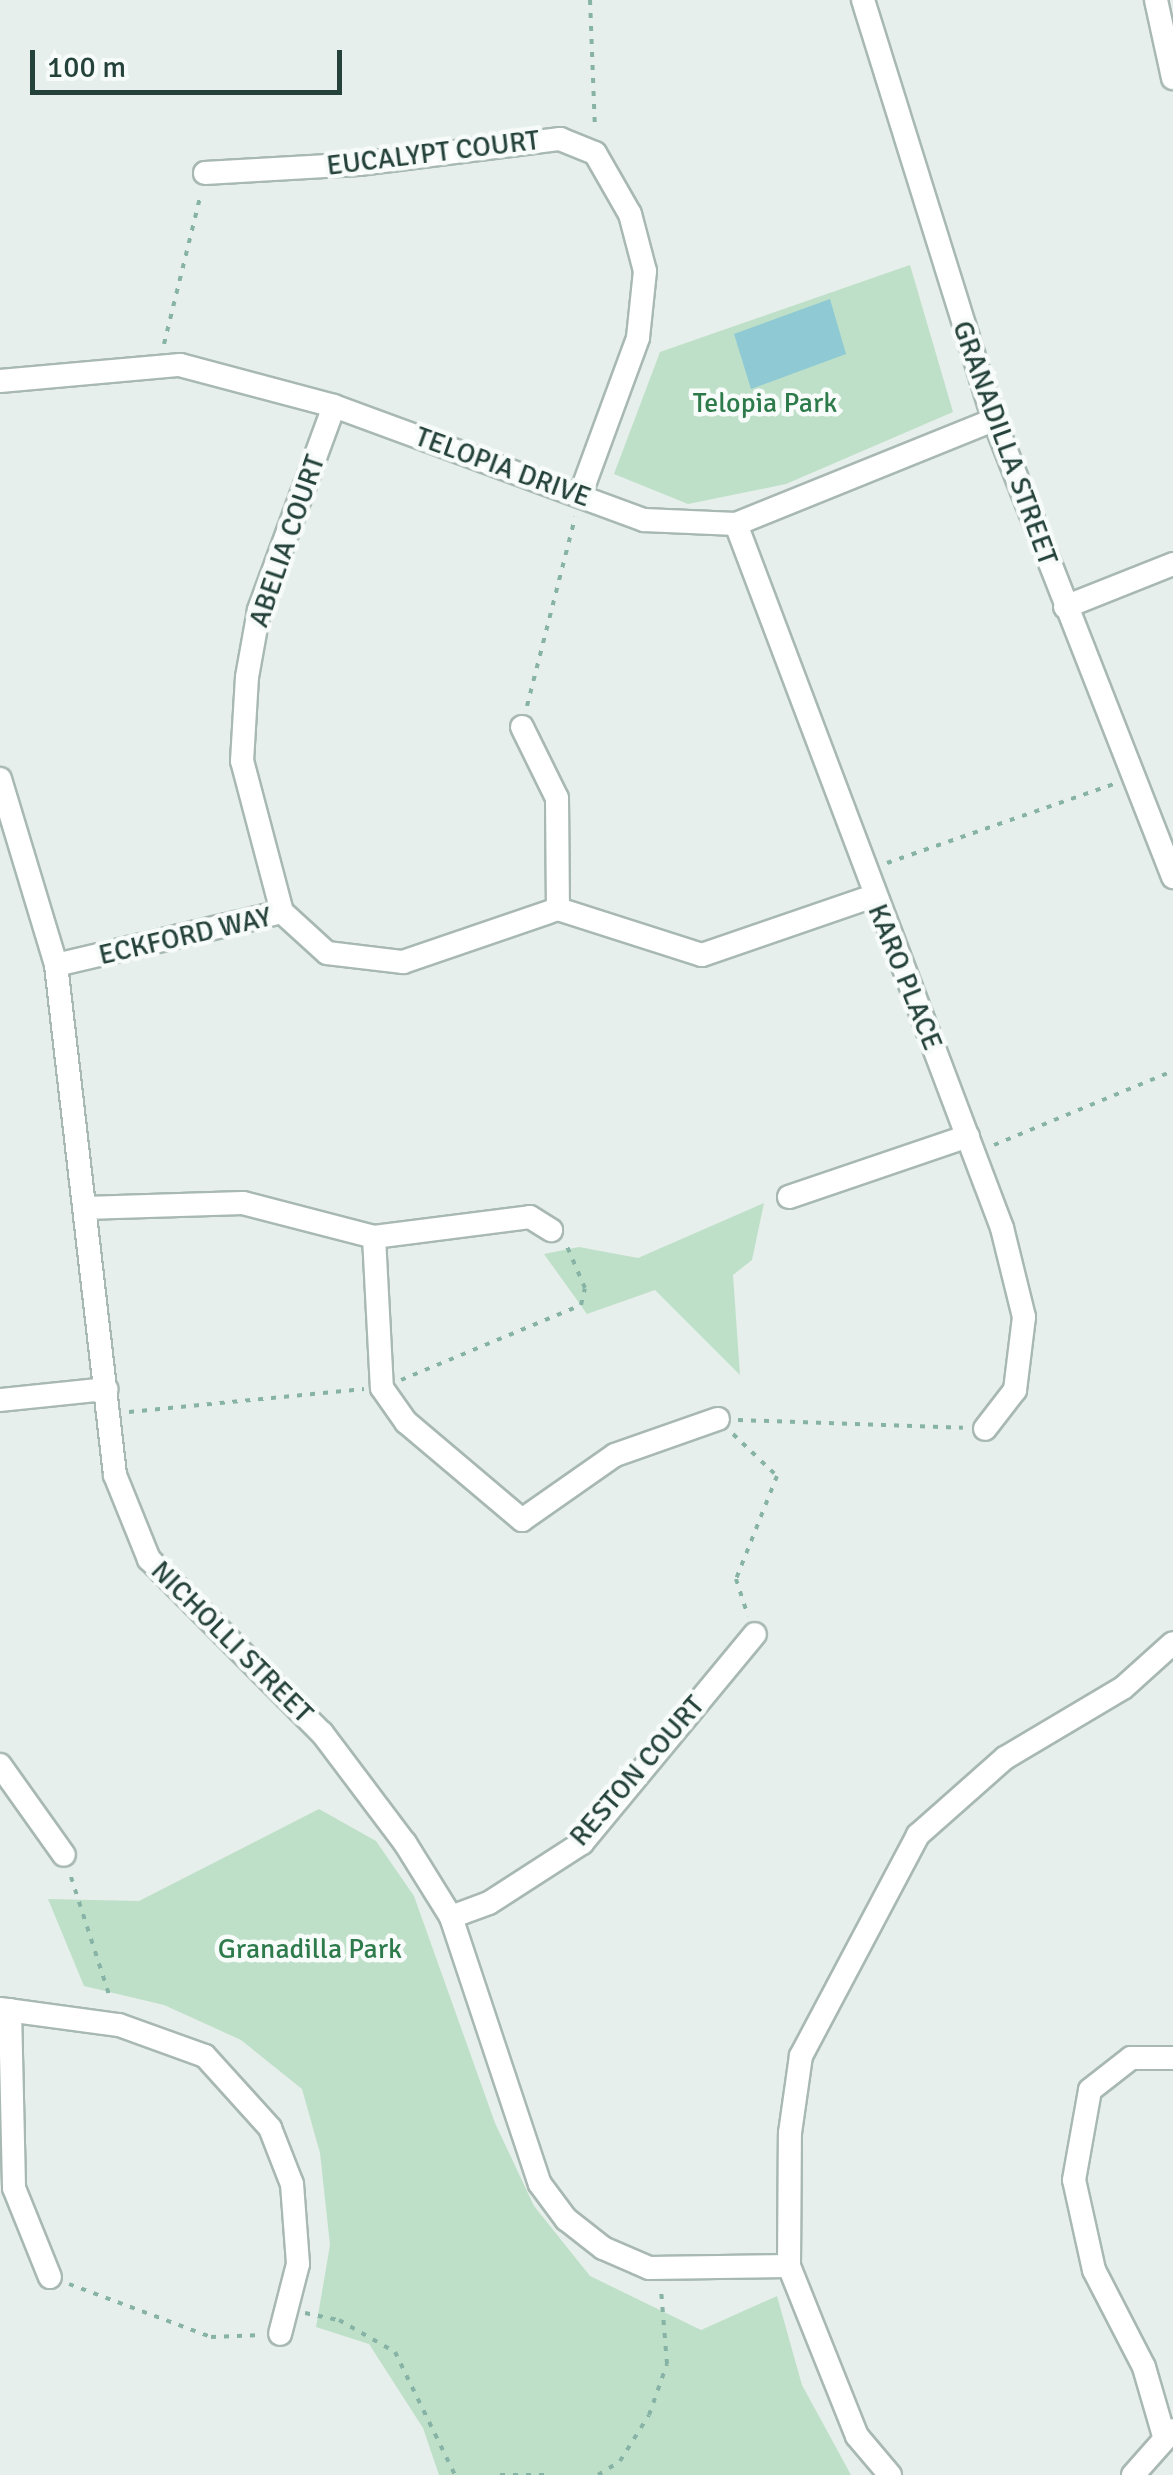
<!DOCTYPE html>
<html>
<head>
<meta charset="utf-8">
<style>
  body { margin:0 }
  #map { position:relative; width:1173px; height:2475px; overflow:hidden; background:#e6efeb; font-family:Signika,sans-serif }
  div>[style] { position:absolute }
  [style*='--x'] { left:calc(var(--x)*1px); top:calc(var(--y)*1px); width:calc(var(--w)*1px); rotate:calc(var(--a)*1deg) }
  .green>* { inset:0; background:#bfe0c8 }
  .water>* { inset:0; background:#8ec9d4 }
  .path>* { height:4px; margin-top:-2px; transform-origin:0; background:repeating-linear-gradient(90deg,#86b3a5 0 5px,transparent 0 13px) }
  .roads { filter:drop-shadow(2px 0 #a8b8b2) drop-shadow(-2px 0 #a8b8b2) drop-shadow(0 2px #a8b8b2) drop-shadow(0 -2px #a8b8b2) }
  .minor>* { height:22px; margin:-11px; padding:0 11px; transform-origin:11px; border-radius:11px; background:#fff }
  span { translate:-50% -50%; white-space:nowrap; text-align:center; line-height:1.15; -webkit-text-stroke:9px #f7fbf9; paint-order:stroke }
  .street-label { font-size:28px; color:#24423a }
  .park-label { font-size:28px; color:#2d7a4b }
  .scale { position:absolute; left:30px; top:50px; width:312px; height:45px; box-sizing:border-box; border:5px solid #24423a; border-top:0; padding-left:12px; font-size:30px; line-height:35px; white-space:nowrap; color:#24423a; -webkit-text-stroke:8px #f7fbf9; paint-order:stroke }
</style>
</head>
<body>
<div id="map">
  <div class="green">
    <i style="clip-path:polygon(910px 265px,953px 412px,786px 484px,688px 504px,614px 474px,660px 352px)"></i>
    <i style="clip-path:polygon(764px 1203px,752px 1260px,733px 1275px,740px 1375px,655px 1290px,587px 1314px,544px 1254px,579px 1247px,638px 1258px)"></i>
    <i style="clip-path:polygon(319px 1809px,376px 1841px,414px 1896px,495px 2123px,534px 2206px,590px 2276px,701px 2330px,777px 2296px,802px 2385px,851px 2475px,439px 2475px,423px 2428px,369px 2344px,316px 2327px,330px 2245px,320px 2153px,302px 2089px,241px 2040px,164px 2005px,84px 1986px,48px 1899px,139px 1901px)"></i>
  </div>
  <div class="water">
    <i style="clip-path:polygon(830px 299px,846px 354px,751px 389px,734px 334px)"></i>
  </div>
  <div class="path">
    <i style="--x:590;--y:0;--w:130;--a:87.8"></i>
    <i style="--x:164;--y:344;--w:155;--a:-76.2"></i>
    <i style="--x:527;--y:706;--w:195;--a:-75.7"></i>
    <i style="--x:887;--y:863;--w:240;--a:-19.2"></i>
    <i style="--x:994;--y:1145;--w:194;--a:-22.5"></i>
    <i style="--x:401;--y:1380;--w:195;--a:-22.6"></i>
    <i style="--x:581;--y:1305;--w:17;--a:-77"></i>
    <i style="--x:585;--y:1288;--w:48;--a:-113.4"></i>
    <i style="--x:129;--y:1412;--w:236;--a:-5.6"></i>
    <i style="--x:738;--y:1420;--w:225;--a:2"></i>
    <i style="--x:733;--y:1434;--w:61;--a:43.7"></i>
    <i style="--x:777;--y:1476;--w:111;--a:111.7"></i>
    <i style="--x:736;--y:1579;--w:39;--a:72"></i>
    <i style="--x:71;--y:1877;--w:130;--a:72.1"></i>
    <i style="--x:69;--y:2284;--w:152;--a:20.5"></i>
    <i style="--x:211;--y:2337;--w:49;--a:-2.3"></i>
    <i style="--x:305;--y:2313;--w:35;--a:12"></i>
    <i style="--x:339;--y:2320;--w:64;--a:29.7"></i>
    <i style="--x:395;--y:2352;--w:137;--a:64"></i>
    <i style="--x:500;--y:2475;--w:44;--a:0"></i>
    <i style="--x:598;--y:2475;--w:26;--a:-32"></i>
    <i style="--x:620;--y:2461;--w:54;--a:-57.8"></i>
    <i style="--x:649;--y:2415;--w:54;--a:-70.6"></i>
    <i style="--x:667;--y:2364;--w:74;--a:-94.6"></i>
  </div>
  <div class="roads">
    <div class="minor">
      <i style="--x:863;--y:0;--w:440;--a:72.7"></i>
      <i style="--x:994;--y:420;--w:491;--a:68.6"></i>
      <i style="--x:1156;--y:0;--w:80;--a:77.7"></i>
      <i style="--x:205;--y:173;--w:154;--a:-3.3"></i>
      <i style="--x:359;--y:164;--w:203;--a:-7.1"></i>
      <i style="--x:560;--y:139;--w:38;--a:22"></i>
      <i style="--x:595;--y:153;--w:70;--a:60.2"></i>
      <i style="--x:630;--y:214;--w:59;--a:75.3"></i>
      <i style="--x:645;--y:271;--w:67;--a:96"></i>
      <i style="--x:638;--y:338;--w:165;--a:110.2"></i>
      <i style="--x:0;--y:381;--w:181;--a:-5.1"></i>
      <i style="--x:180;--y:365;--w:159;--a:14.9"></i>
      <i style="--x:334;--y:406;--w:330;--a:20.2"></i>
      <i style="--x:644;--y:520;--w:92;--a:2.5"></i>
      <i style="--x:736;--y:524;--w:278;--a:-22"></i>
      <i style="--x:736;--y:524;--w:753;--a:69.3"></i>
      <i style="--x:1002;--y:1228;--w:92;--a:76.1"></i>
      <i style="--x:1024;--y:1317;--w:74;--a:97"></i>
      <i style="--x:1015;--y:1390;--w:49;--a:127.6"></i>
      <i style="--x:1065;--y:607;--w:116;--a:-21.7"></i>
      <i style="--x:522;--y:727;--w:79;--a:63.8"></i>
      <i style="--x:557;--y:798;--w:111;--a:89.5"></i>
      <i style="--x:0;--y:779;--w:194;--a:73.2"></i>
      <i style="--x:56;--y:965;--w:513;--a:83.4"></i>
      <i style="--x:115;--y:1475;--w:91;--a:68"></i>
      <i style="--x:149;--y:1559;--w:245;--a:45.2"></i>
      <i style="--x:322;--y:1733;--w:138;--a:53"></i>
      <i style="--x:405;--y:1843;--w:87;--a:58.1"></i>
      <i style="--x:451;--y:1917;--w:281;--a:71.6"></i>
      <i style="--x:540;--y:2184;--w:44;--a:53.4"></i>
      <i style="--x:566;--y:2219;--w:47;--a:38.1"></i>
      <i style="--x:603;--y:2248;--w:50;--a:23.5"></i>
      <i style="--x:649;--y:2268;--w:140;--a:-0.8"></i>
      <i style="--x:282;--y:912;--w:156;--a:-104.8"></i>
      <i style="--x:242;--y:761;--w:84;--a:-86.6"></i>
      <i style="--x:247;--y:677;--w:68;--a:-79.8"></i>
      <i style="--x:259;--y:610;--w:217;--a:-69.8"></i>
      <i style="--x:56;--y:965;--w:232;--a:-13.2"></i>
      <i style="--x:282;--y:912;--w:61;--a:42.3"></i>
      <i style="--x:327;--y:953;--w:77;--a:6.8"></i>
      <i style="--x:403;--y:962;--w:164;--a:-18.9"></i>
      <i style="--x:558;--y:909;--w:151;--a:17.7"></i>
      <i style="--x:702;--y:955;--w:181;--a:-19"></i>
      <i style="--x:789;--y:1197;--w:189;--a:-18.8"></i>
      <i style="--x:85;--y:1208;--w:158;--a:-1.8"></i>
      <i style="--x:243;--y:1203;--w:135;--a:14.5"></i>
      <i style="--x:374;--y:1237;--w:157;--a:-7.3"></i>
      <i style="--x:530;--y:1217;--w:25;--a:32"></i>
      <i style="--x:374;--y:1237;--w:151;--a:87"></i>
      <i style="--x:382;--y:1388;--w:42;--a:54.8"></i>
      <i style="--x:406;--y:1422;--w:152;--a:40.2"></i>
      <i style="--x:522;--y:1520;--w:113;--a:-35"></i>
      <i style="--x:615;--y:1455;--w:109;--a:-19.3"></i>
      <i style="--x:0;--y:1400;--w:107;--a:-5.9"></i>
      <i style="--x:0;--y:1765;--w:110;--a:54.6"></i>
      <i style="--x:451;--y:1917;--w:40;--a:-20.2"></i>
      <i style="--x:489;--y:1903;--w:111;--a:-32.8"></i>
      <i style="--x:582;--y:1843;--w:271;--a:-50.4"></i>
      <i style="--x:0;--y:2009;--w:120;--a:7.7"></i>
      <i style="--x:119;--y:2025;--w:91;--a:19.8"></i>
      <i style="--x:205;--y:2056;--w:97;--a:47.9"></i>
      <i style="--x:270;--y:2128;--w:60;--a:68.6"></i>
      <i style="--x:292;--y:2184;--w:80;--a:85.7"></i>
      <i style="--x:298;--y:2264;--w:72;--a:104.4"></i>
      <i style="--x:10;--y:2010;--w:178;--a:88.7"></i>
      <i style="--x:14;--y:2188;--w:96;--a:68"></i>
      <i style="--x:1164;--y:2436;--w:72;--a:-106.2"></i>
      <i style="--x:1144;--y:2367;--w:109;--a:-117.3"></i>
      <i style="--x:1094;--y:2270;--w:92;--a:-102.5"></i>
      <i style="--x:1074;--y:2180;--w:91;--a:-79.9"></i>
      <i style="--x:1090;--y:2090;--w:52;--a:-38"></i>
      <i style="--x:1131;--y:2058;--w:42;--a:0"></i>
      <i style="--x:890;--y:2475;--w:51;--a:-130.2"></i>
      <i style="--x:857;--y:2436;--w:183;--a:-111.8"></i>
      <i style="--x:789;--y:2266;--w:133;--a:-89.6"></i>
      <i style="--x:790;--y:2133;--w:78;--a:-81.9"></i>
      <i style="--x:801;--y:2056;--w:250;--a:-62.1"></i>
      <i style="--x:918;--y:1835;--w:116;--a:-41.5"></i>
      <i style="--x:1005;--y:1758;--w:137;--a:-30.7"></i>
      <i style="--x:1123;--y:1688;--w:67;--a:-42"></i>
      <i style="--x:1133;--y:2475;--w:60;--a:-48.4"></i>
    </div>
  </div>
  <div class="street-label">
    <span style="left:433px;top:153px;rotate:-7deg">EUCALYPT COURT</span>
    <span style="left:1005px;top:443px;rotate:70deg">GRANADILLA STREET</span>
    <span style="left:503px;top:467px;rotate:20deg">TELOPIA DRIVE</span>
    <span style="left:287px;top:541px;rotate:-71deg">ABELIA COURT</span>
    <span style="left:185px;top:936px;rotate:-13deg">ECKFORD WAY</span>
    <span style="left:905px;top:977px;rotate:68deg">KARO PLACE</span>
    <span style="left:232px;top:1642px;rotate:45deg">NICHOLLI STREET</span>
    <span style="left:637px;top:1771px;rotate:-49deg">RESTON COURT</span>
  </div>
  <div class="park-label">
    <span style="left:765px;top:403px">Telopia Park</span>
    <span style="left:310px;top:1949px">Granadilla Park</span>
  </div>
  <div class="scale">100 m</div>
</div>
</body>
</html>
